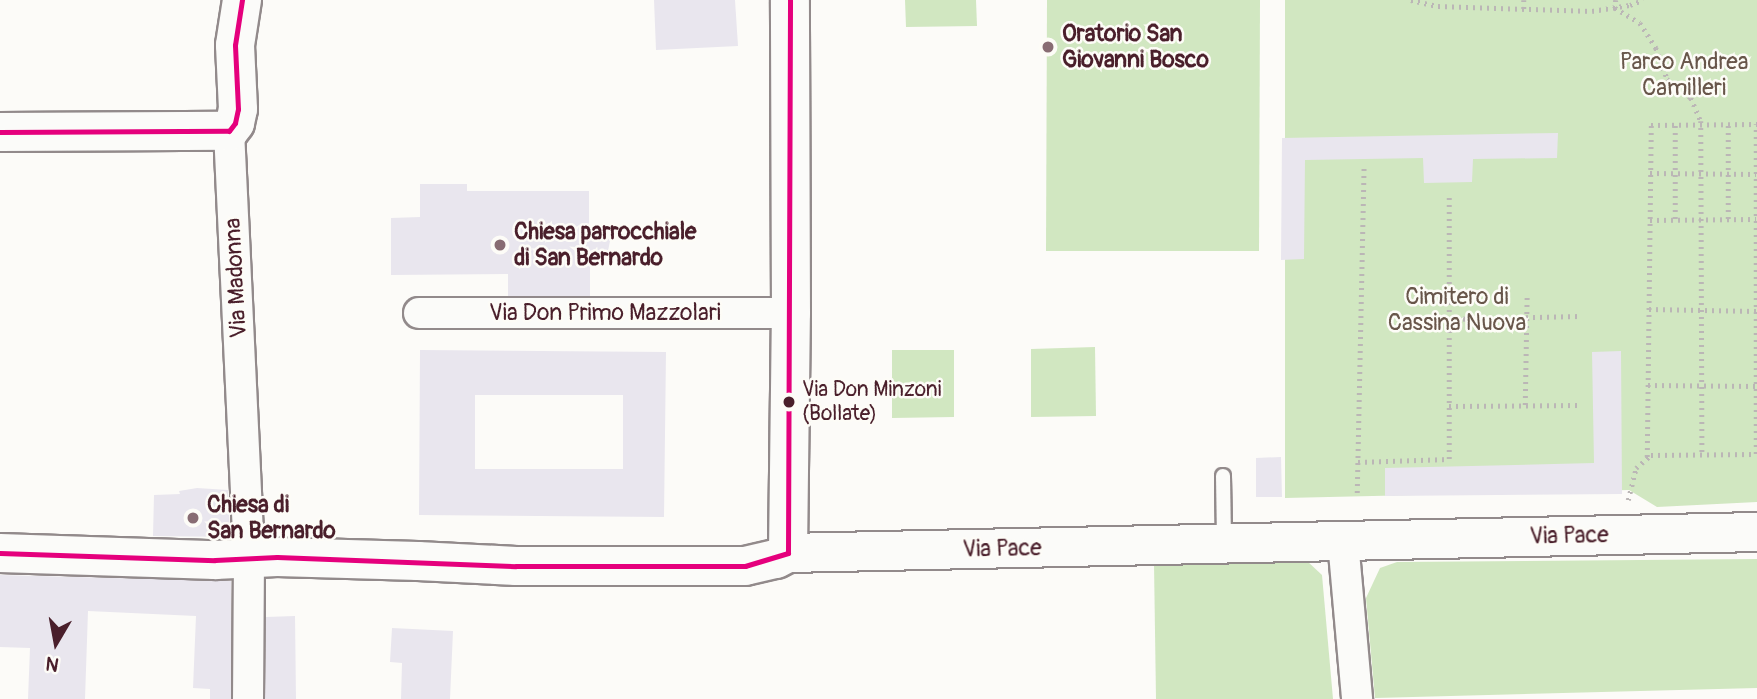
<!DOCTYPE html>
<html>
<head>
<meta charset="utf-8">
<style>
  body { margin:0 }
  #map { position:relative; width:1757px; height:699px; overflow:hidden; background:#fcfbf8; font-family:Pangolin,sans-serif }
  div>[style] { position:absolute }
  [style*='--x'] { left:calc(var(--x)*1px); top:calc(var(--y)*1px); width:calc(var(--w)*1px); rotate:calc(var(--a)*1deg) }
  .green>* { inset:0; background:#d1e7c1 }
  .building>* { inset:0; background:#e9e6ee }
  .path>* { height:4.5px; margin-top:-2.25px; transform-origin:0; background:repeating-linear-gradient(90deg,#bbb6b6 0 2px,transparent 0 7px) }
  .roads { filter:drop-shadow(2px 0 #928a8b) drop-shadow(-2px 0 #928a8b) drop-shadow(0 2px #928a8b) drop-shadow(0 -2px #928a8b) }
  .lane>* { height:14px; margin:-7px; padding:0 7px; transform-origin:7px; border-radius:7px; background:#fbfbf9 }
  .street>* { height:30px; margin:-15px; padding:0 15px; transform-origin:15px; border-radius:15px; background:#fbfbf9 }
  .secondary>* { height:38px; margin:-19px; padding:0 19px; transform-origin:19px; border-radius:19px; background:#fbfbf9 }
  .bus-1>* { height:5px; margin:-2.5px; padding:0 2.5px; transform-origin:2.5px; border-radius:2.5px; background:#e5007d }
  .dots>* { width:19px; height:19px; translate:-50% -50%; box-sizing:border-box; border:4px solid #fdfcf7; border-radius:50% }
  span { translate:-50% -50%; white-space:nowrap; text-align:center; line-height:1.15; -webkit-text-stroke:5px #fdfcf7; paint-order:stroke }
  .bus-label { font-size:21px; color:#4a1f2b }
  .left { translate:0 -50%; text-align:left }
  .poi-label { font-size:23px; color:#4a1f2b; font-weight:700 }
  .park-label { font-size:23px; color:#68564a }
  .street-label { font-size:23px; color:#4a1f2b }
  .north { position:absolute; left:21px; top:608px; width:70px; height:70px; -webkit-text-stroke:5px #fdfcf7; paint-order:stroke; rotate:190deg; font-size:19px; font-weight:700; line-height:28px; text-align:center; color:#4a1f2b }
  .north::after { content:''; display:block; margin:auto; width:24px; height:32px; background:#4a1f2b; clip-path:polygon(50% 0,100% 100%,50% 72%,0 100%) }
</style>
</head>
<body>
<div id="map">
  <div class="green">
    <i style="clip-path:polygon(905px 0,976px 0,977px 26px,906px 27px)"></i>
    <i style="clip-path:polygon(1047px 0,1260px 0,1259px 251px,1046px 251px)"></i>
    <i style="clip-path:polygon(1285px 0,1757px 0,1757px 502px,1657px 507px,1629px 490px,1285px 498px)"></i>
    <i style="clip-path:polygon(1095px 347px,1096px 416px,1031px 417px,1031px 349px)"></i>
    <i style="clip-path:polygon(892px 350px,954px 350px,954px 417px,892px 418px)"></i>
    <i style="clip-path:polygon(1757px 559px,1757px 688px,1375px 698px,1366px 598px,1380px 568px,1397px 562px)"></i>
    <i style="clip-path:polygon(1307px 561px,1322px 575px,1333px 699px,1156px 699px,1154px 564px)"></i>
  </div>
  <div class="building">
    <i style="clip-path:polygon(654px 0,735px 0,738px 46px,656px 50px)"></i>
    <i style="clip-path:polygon(1558px 133px,1557px 158px,1473px 159px,1472px 182px,1424px 183px,1423px 158px,1305px 160px,1304px 259px,1281px 260px,1282px 138px)"></i>
    <i style="clip-path:polygon(420px 184px,467px 184px,467px 191px,589px 191px,589px 226px,602px 230px,610px 241px,607px 256px,590px 265px,590px 296px,508px 296px,508px 274px,391px 275px,391px 218px,420px 217px)"></i>
    <i style="clip-path:polygon(evenodd,420px 350px,666px 352px,664px 517px,419px 515px,420px 350px,475px 395px,623px 395px,623px 469px,475px 469px,475px 395px)"></i>
    <i style="clip-path:polygon(1621px 351px,1622px 494px,1385px 496px,1385px 468px,1594px 463px,1592px 352px)"></i>
    <i style="clip-path:polygon(1281px 457px,1282px 497px,1256px 497px,1256px 458px)"></i>
    <i style="clip-path:polygon(197px 488px,228px 490px,230px 537px,153px 536px,154px 495px,180px 494px,179px 491px)"></i>
    <i style="clip-path:polygon(0 575px,231px 581px,231px 699px,210px 699px,210px 689px,193px 688px,196px 616px,88px 611px,85px 699px,28px 699px,30px 648px,0 647px)"></i>
    <i style="clip-path:polygon(295px 616px,296px 699px,265px 699px,266px 617px)"></i>
    <i style="clip-path:polygon(392px 628px,453px 631px,450px 699px,401px 699px,402px 663px,390px 662px)"></i>
  </div>
  <div class="path">
    <i style="--x:1411;--y:0;--w:28;--a:13"></i>
    <i style="--x:1438;--y:6;--w:154;--a:1.9"></i>
    <i style="--x:1592;--y:11;--w:38;--a:-9"></i>
    <i style="--x:1630;--y:5;--w:14;--a:-21"></i>
    <i style="--x:1524;--y:0;--w:10;--a:90"></i>
    <i style="--x:1616;--y:0;--w:8;--a:97"></i>
    <i style="--x:1615;--y:8;--w:29;--a:31"></i>
    <i style="--x:1640;--y:23;--w:30;--a:57"></i>
    <i style="--x:1656;--y:48;--w:33;--a:70"></i>
    <i style="--x:1667;--y:79;--w:31;--a:38"></i>
    <i style="--x:1691;--y:98;--w:25;--a:67"></i>
    <i style="--x:1701;--y:121;--w:334;--a:89.8"></i>
    <i style="--x:1650;--y:173;--w:106;--a:0.5"></i>
    <i style="--x:1675;--y:219;--w:94;--a:-90"></i>
    <i style="--x:1728;--y:219;--w:95;--a:-90"></i>
    <i style="--x:1650;--y:220;--w:106;--a:-0.5"></i>
    <i style="--x:1649;--y:309;--w:107;--a:1.1"></i>
    <i style="--x:1449;--y:319;--w:131;--a:-1.3"></i>
    <i style="--x:1648;--y:385;--w:108;--a:0.5"></i>
    <i style="--x:1525;--y:405;--w:111;--a:-89"></i>
    <i style="--x:1449;--y:406;--w:131;--a:-0.4"></i>
    <i style="--x:1756;--y:454;--w:330;--a:-90"></i>
    <i style="--x:1647;--y:457;--w:332;--a:-89.3"></i>
    <i style="--x:1651;--y:125;--w:106;--a:-0.5"></i>
    <i style="--x:1358;--y:462;--w:91;--a:-1.9"></i>
    <i style="--x:1449;--y:459;--w:262;--a:-90"></i>
    <i style="--x:1357;--y:493;--w:328;--a:-88.8"></i>
    <i style="--x:1628;--y:500;--w:33;--a:-76"></i>
    <i style="--x:1636;--y:468;--w:20;--a:-41"></i>
    <i style="--x:1651;--y:455;--w:105;--a:-0.5"></i>
  </div>
  <div class="roads">
    <div class="lane">
      <i style="--x:1223;--y:476;--w:66;--a:89.1"></i>
    </div>
    <div class="street">
      <i style="--x:229;--y:131;--w:427;--a:87.3"></i>
      <i style="--x:249;--y:558;--w:141;--a:90.4"></i>
      <i style="--x:419;--y:313;--w:372;--a:0"></i>
      <i style="--x:1343;--y:541;--w:159;--a:84.9"></i>
    </div>
    <div class="secondary">
      <i style="--x:0;--y:132;--w:229;--a:-0.3"></i>
      <i style="--x:229;--y:131;--w:10;--a:-53"></i>
      <i style="--x:235;--y:123;--w:14;--a:-78"></i>
      <i style="--x:238;--y:109;--w:64;--a:-92.7"></i>
      <i style="--x:235;--y:45;--w:46;--a:-81.2"></i>
      <i style="--x:0;--y:553;--w:215;--a:1.9"></i>
      <i style="--x:215;--y:560;--w:62;--a:-2.8"></i>
      <i style="--x:277;--y:557;--w:141;--a:1.6"></i>
      <i style="--x:418;--y:561;--w:98;--a:2.9"></i>
      <i style="--x:516;--y:566;--w:229;--a:0"></i>
      <i style="--x:745;--y:566;--w:32;--a:-13"></i>
      <i style="--x:776;--y:559;--w:13;--a:-27"></i>
      <i style="--x:788;--y:553;--w:969;--a:-1.24"></i>
      <i style="--x:788;--y:553;--w:240;--a:-89.3"></i>
      <i style="--x:791;--y:313;--w:313;--a:-90.2"></i>
    </div>
  </div>
  <div class="bus-1">
    <i style="--x:0;--y:132;--w:229;--a:-0.3"></i>
    <i style="--x:229;--y:131;--w:10;--a:-53"></i>
    <i style="--x:235;--y:123;--w:14;--a:-78"></i>
    <i style="--x:238;--y:109;--w:64;--a:-92.7"></i>
    <i style="--x:235;--y:45;--w:46;--a:-81.2"></i>
    <i style="--x:0;--y:553;--w:215;--a:1.9"></i>
    <i style="--x:215;--y:560;--w:62;--a:-2.8"></i>
    <i style="--x:277;--y:557;--w:239;--a:2.2"></i>
    <i style="--x:516;--y:566;--w:229;--a:0"></i>
    <i style="--x:745;--y:566;--w:45;--a:-16.8"></i>
    <i style="--x:788;--y:553;--w:553;--a:-89.79"></i>
  </div>
  <div class="dots">
    <i style="left:1048px;top:47px;background:#886c73"></i>
    <i style="left:500px;top:245px;background:#886c73"></i>
    <i style="left:789px;top:402px;background:#4a1f2b"></i>
    <i style="left:193px;top:518px;background:#886c73"></i>
  </div>
  <div class="bus-label">
    <span class="left" style="left:802px;top:402px">Via Don Minzoni<br>(Bollate)</span>
  </div>
  <div class="poi-label">
    <span class="left" style="left:1062px;top:47px">Oratorio San<br>Giovanni Bosco</span>
    <span class="left" style="left:514px;top:245px">Chiesa parrocchiale<br>di San Bernardo</span>
    <span class="left" style="left:207px;top:518px">Chiesa di<br>San Bernardo</span>
  </div>
  <div class="park-label">
    <span style="left:1684px;top:75px">Parco Andrea<br>Camilleri</span>
    <span style="left:1457px;top:310px">Cimitero di<br>Cassina Nuova</span>
  </div>
  <div class="street-label">
    <span style="left:236px;top:278px;rotate:-93deg">Via Madonna</span>
    <span style="left:605px;top:313px">Via Don Primo Mazzolari</span>
    <span style="left:1569px;top:536px;rotate:-1deg">Via Pace</span>
    <span style="left:1002px;top:549px;rotate:-1deg">Via Pace</span>
  </div>
  <div class="north">N</div>
</div>
</body>
</html>
